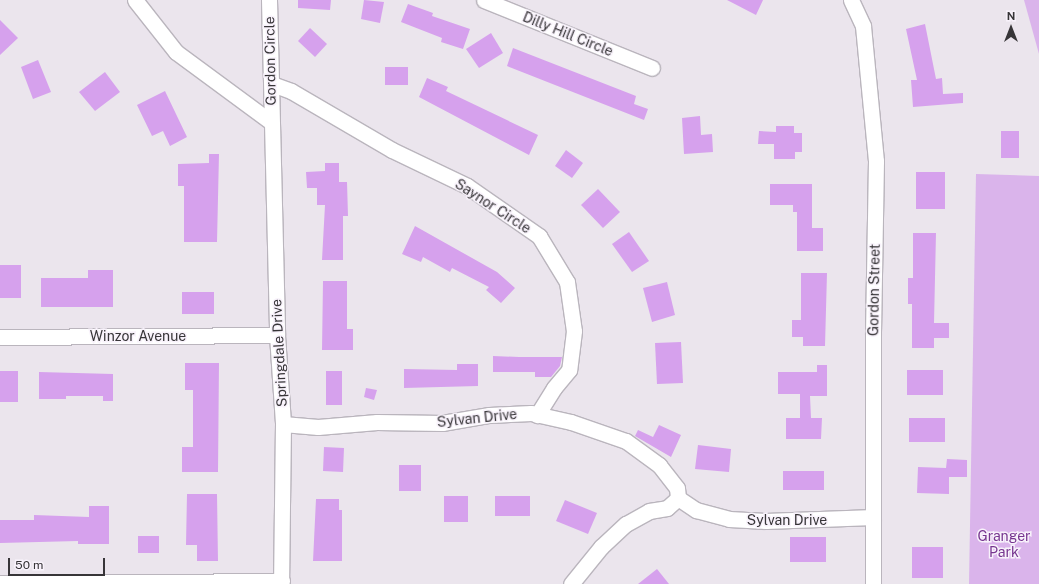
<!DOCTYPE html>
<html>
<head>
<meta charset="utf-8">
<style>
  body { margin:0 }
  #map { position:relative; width:1039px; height:584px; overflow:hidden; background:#ebe5ed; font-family:"Public Sans",sans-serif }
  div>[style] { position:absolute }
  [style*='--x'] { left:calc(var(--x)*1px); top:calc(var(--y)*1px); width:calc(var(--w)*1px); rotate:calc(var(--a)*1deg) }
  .green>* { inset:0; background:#dab4eb }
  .building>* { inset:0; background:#d6a1ed }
  .roads { filter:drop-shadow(1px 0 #bab5bd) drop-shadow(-1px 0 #bab5bd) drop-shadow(0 1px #bab5bd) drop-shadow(0 -1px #bab5bd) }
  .street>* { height:15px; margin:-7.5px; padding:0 7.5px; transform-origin:7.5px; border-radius:7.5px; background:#fff }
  span { translate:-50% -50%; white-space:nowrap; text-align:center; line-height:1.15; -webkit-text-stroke:3px #f8f2fb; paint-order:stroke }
  .street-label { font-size:14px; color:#373538 }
  .park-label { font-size:14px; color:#773690 }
  .north { position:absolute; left:991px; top:8px; width:40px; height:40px; -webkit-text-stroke:3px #f8f2fb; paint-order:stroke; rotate:0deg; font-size:11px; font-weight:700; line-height:16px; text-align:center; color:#373538 }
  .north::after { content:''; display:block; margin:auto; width:14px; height:18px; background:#373538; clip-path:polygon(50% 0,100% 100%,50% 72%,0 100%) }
  .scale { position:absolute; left:8px; top:558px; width:97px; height:18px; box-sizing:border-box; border:2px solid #373538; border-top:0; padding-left:5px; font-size:12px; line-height:14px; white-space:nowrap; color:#373538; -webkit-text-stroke:3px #f8f2fb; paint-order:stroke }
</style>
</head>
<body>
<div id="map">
  <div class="green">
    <i style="clip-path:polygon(1024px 0,1039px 0,1039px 54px)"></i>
    <i style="clip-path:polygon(976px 174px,1039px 176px,1039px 584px,969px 584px)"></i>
  </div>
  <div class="building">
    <i style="clip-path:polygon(298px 0,331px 0,330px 10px,298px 8px)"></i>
    <i style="clip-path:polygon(364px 0,384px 2px,380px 23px,361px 19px)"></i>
    <i style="clip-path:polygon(727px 0,763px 0,756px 15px)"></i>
    <i style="clip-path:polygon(408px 4px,433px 13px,432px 16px,470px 29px,463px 49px,441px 42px,442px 38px,401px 22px)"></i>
    <i style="clip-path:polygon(0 20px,18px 38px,0 55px)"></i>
    <i style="clip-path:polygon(925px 24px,936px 79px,942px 78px,943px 94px,963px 93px,963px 103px,913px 107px,911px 80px,917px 80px,906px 29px)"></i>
    <i style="clip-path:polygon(310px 28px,327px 44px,315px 57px,298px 41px)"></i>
    <i style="clip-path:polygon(491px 33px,503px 53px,479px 68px,466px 49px)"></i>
    <i style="clip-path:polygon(513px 48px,636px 96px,634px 104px,648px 109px,644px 120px,507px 66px)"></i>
    <i style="clip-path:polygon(38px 60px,51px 92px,33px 99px,21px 67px)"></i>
    <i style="clip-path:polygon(385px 67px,408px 67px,408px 85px,385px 85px)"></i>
    <i style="clip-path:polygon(105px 72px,120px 92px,95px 111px,79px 92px)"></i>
    <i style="clip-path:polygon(427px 78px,448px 87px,446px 91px,538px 135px,529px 155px,419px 97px)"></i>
    <i style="clip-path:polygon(165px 91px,187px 137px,170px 146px,163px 131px,152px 136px,137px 105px)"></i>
    <i style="clip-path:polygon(700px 116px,701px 135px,712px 134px,713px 152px,684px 154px,682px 118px)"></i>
    <i style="clip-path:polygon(776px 126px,794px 126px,794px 133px,802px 133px,802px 152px,795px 152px,795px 159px,774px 159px,774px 144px,758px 144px,759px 131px,776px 132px)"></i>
    <i style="clip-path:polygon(1001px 131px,1019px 131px,1019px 158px,1001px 158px)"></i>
    <i style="clip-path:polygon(566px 150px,583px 163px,572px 178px,555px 166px)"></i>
    <i style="clip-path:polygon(209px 154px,219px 154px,217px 242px,184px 242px,184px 186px,178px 186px,178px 164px,209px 163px)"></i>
    <i style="clip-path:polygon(325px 163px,339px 163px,339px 182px,347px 182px,348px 216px,343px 216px,343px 260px,322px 260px,325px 205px,317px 205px,317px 188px,307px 188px,306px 172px,325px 171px)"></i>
    <i style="clip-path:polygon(916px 172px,945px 172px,945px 209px,916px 209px)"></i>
    <i style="clip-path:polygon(770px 184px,812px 184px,812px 228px,823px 228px,823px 251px,797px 251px,797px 212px,793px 212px,793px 205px,770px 205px)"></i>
    <i style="clip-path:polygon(598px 189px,620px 212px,603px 228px,581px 205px)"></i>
    <i style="clip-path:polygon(415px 226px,497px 272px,515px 288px,501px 303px,486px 290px,489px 287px,452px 268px,450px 272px,423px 257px,421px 262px,402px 254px)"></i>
    <i style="clip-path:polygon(629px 232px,649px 261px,632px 272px,612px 244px)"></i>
    <i style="clip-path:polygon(913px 233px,936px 233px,934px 323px,949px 323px,949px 338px,934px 338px,934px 348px,912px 348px,912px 304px,908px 304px,908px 278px,913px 278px)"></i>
    <i style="clip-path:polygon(0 265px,21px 265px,21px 298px,0 298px)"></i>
    <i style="clip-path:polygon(88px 270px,113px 270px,113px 307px,41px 307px,41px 278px,88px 278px)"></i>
    <i style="clip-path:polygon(801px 273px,827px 273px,825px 346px,803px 346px,803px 337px,792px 337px,792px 320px,801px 320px)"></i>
    <i style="clip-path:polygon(323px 281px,347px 281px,347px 329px,353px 329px,353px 350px,322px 350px)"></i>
    <i style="clip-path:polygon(667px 282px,675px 315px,652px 322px,643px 288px)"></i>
    <i style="clip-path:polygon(182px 292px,214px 292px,214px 314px,182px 314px)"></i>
    <i style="clip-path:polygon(681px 342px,683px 383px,657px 384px,655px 343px)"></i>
    <i style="clip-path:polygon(493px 356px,519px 357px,562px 357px,560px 366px,551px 377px,535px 377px,535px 372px,493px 372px)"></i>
    <i style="clip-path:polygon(185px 363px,219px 363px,218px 472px,182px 472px,182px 447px,193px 447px,193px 390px,185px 390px)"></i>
    <i style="clip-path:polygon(457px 364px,478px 364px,478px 386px,404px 388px,404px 369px,457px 370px)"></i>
    <i style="clip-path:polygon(817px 365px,827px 365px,827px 396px,810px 396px,811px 418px,822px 418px,821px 439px,786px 439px,786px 418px,800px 418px,800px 394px,778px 394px,778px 372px,817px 372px)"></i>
    <i style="clip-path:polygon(907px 370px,943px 370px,943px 395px,907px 395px)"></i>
    <i style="clip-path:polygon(0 371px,18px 371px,18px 402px,0 402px)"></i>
    <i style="clip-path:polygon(326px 371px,342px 371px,342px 405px,326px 405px)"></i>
    <i style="clip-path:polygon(39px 372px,113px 374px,113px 401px,103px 401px,103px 396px,66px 396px,66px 399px,39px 399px)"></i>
    <i style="clip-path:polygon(366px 388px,377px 390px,374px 400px,364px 397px)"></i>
    <i style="clip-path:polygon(909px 418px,945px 418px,945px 442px,909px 442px)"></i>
    <i style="clip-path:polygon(659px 425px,681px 435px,671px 457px,635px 436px,638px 430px,653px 437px)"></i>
    <i style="clip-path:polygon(698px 445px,731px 449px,729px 472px,695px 469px)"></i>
    <i style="clip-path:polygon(324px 447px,344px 448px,343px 472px,323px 471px)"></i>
    <i style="clip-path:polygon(947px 459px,967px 460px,967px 477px,949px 477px,949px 494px,917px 493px,918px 467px,946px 468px)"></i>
    <i style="clip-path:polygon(399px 465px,421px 465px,421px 491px,399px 491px)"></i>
    <i style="clip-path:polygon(783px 471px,824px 471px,824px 490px,783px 490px)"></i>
    <i style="clip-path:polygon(187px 494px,217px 494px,218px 561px,197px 561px,197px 545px,186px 545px)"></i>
    <i style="clip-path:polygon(444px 496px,468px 496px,468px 522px,444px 522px)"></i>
    <i style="clip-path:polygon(495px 496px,530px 496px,530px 516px,495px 516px)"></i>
    <i style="clip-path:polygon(316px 499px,339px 499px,339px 510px,342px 510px,342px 561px,313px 561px)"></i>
    <i style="clip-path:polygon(565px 500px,597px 513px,588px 534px,556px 521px)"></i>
    <i style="clip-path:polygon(89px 506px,109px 506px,109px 544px,78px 544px,78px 541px,0 543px,0 520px,34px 520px,34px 515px,89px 517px)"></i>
    <i style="clip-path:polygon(138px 536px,159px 536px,159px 553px,138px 553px)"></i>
    <i style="clip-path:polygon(790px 537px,826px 537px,826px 562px,790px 562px)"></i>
    <i style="clip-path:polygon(912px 547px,943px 547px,943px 578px,912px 578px)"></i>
    <i style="clip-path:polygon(657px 569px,669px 584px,638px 584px)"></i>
  </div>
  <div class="roads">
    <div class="street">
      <i style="--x:135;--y:0;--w:66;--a:51.7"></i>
      <i style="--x:176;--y:52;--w:118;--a:36.4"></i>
      <i style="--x:269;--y:0;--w:335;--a:88.6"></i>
      <i style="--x:277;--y:335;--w:89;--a:86.1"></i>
      <i style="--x:283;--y:424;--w:160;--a:90.7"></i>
      <i style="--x:484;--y:0;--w:181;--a:22"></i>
      <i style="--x:851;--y:0;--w:29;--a:65"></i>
      <i style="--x:863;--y:26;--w:136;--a:84.5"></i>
      <i style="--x:876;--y:161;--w:173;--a:91"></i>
      <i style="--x:873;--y:334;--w:250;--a:90"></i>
      <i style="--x:272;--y:84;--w:20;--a:20"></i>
      <i style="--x:291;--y:91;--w:117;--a:30.3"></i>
      <i style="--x:392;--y:150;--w:83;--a:25.6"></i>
      <i style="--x:467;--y:186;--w:88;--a:34.8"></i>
      <i style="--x:539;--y:236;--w:54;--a:58.7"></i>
      <i style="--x:567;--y:282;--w:49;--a:81.9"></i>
      <i style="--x:574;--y:331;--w:39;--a:97"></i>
      <i style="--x:569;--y:370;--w:23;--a:130"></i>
      <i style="--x:554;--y:388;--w:32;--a:122"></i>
      <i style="--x:0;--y:337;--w:277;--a:-0.4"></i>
      <i style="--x:283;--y:424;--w:35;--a:5"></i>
      <i style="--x:318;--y:427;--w:59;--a:-4.8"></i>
      <i style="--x:377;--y:422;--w:65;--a:0.9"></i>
      <i style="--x:442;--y:423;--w:48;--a:-9.7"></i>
      <i style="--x:489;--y:415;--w:42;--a:-2.7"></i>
      <i style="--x:531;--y:413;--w:41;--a:12.7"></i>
      <i style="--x:571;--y:422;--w:58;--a:19.1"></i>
      <i style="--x:626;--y:441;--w:41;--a:36"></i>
      <i style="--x:659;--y:465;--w:29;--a:52"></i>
      <i style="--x:677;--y:488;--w:10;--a:84"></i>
      <i style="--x:678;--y:498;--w:22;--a:34"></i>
      <i style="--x:696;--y:510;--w:34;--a:15"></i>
      <i style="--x:729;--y:519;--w:37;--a:3"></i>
      <i style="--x:766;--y:521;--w:107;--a:-2.1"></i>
      <i style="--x:0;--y:583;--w:282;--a:-0.4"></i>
      <i style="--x:571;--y:584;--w:48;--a:-51"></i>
      <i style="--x:601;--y:547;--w:34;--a:-43"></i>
      <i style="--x:626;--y:524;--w:26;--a:-29"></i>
      <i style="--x:649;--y:511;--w:18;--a:-9"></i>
      <i style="--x:667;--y:508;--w:15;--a:-42"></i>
    </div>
  </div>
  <div class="street-label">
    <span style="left:568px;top:34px;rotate:22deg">Dilly Hill Circle</span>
    <span style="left:270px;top:61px;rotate:-91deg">Gordon Circle</span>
    <span style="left:493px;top:206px;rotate:33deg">Saynor Circle</span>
    <span style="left:874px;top:290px;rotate:-89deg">Gordon Street</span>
    <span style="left:138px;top:336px">Winzor Avenue</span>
    <span style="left:279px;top:353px;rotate:-93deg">Springdale Drive</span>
    <span style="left:477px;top:418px;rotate:-6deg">Sylvan Drive</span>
    <span style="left:787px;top:520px">Sylvan Drive</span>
  </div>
  <div class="park-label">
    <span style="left:1004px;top:544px">Granger<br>Park</span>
  </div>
  <div class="north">N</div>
  <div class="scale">50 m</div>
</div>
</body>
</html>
